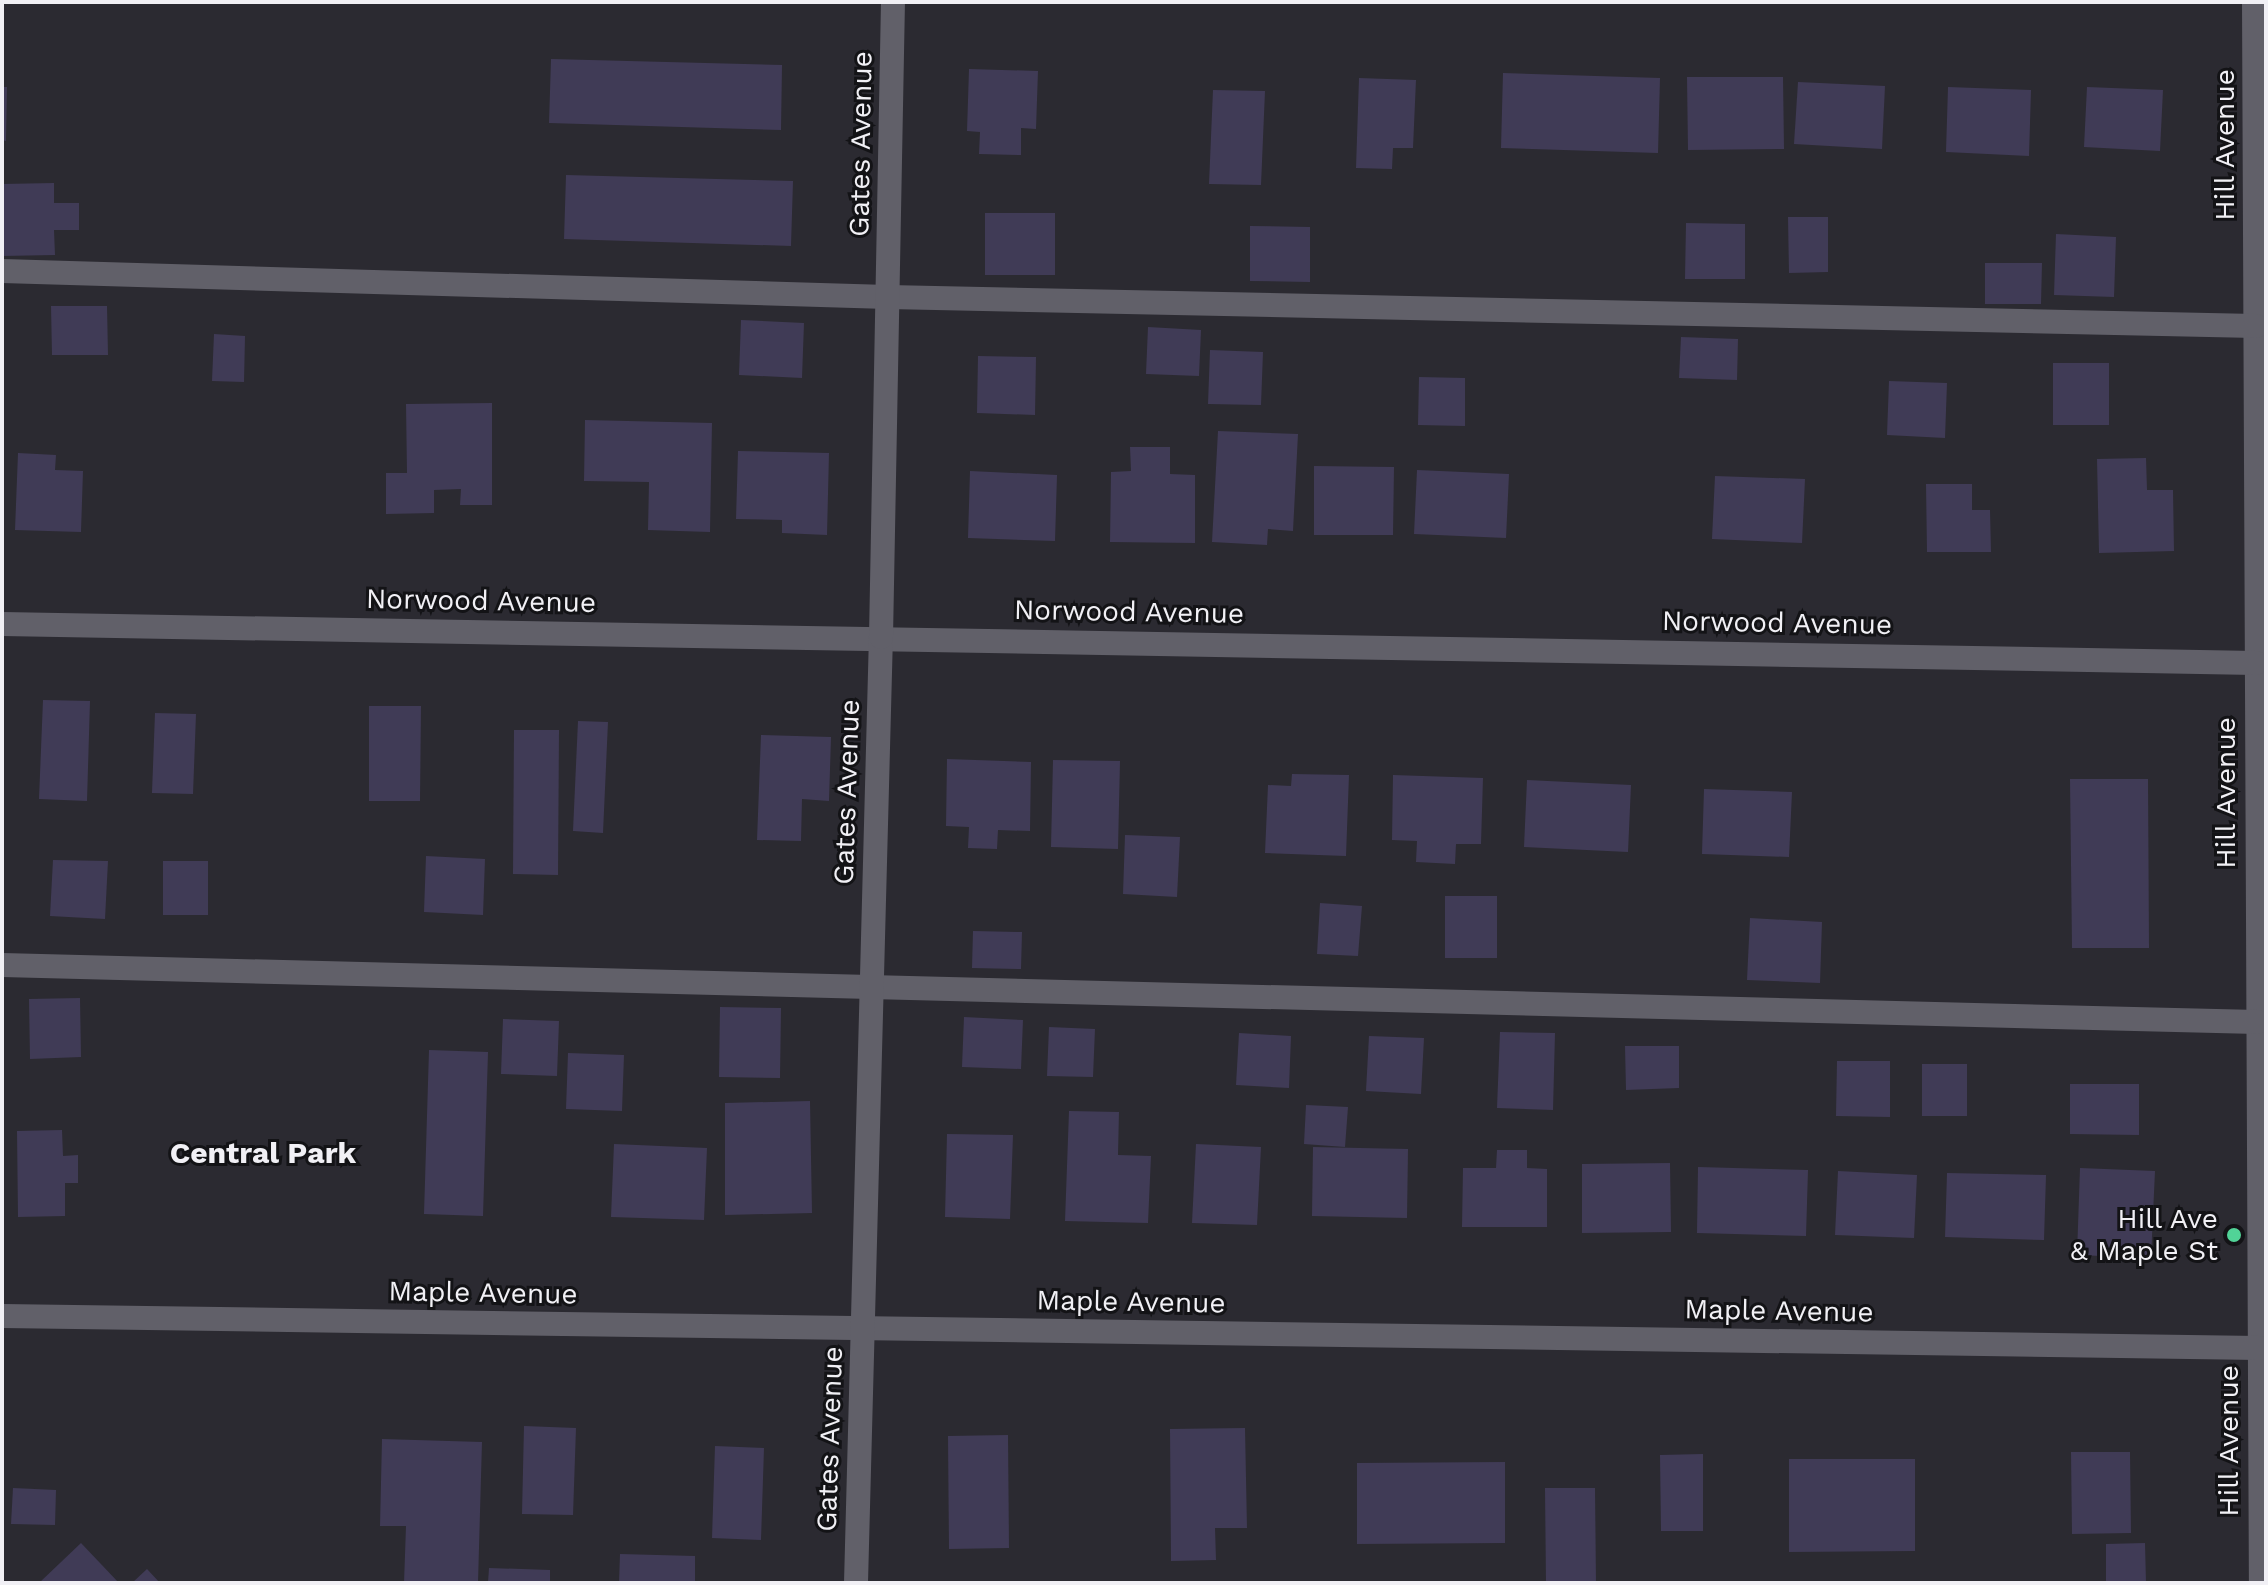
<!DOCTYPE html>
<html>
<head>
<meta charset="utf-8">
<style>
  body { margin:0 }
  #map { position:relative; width:2268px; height:1585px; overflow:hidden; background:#2b2a31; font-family:"Work Sans",sans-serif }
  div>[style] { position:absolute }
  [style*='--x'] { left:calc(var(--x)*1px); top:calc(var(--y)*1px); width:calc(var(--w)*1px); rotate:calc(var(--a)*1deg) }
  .building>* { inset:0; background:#403b56 }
  .minor>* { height:24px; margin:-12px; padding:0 12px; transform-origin:12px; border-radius:12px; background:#616069 }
  .dots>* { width:22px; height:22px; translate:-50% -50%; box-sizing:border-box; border:4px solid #131316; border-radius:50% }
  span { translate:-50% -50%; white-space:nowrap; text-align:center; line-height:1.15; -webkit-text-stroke:6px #131316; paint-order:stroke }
  .street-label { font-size:28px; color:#f1f0f5 }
  .poi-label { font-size:28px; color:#f1f0f5 }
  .right { translate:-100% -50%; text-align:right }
  .neighbourhood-label { font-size:30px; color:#f1f0f5; font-weight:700 }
  .frame { position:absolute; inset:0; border:4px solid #f1f0f5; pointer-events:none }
</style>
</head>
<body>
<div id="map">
  <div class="building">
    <i style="clip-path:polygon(551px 59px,782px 65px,781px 130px,549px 123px)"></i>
    <i style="clip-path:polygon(969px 69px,1038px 71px,1036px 129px,1021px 128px,1021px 155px,979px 154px,980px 132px,967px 131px)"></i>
    <i style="clip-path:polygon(1503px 73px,1660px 78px,1658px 153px,1501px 148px)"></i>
    <i style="clip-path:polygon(1687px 77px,1783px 77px,1784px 149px,1688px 150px)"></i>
    <i style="clip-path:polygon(1359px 78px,1416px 80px,1413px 148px,1393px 148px,1392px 169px,1356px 168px)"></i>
    <i style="clip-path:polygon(1798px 82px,1885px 86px,1882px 149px,1794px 144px)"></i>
    <i style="clip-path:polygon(2px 87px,7px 87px,6px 141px,2px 140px)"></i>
    <i style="clip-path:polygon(1948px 87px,2031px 90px,2029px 156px,1946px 152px)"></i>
    <i style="clip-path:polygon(2087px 87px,2163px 90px,2160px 151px,2084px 147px)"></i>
    <i style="clip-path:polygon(1213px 90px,1265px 91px,1261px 185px,1209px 184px)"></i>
    <i style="clip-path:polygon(566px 175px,793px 181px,791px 246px,564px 239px)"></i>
    <i style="clip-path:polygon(54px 183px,54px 203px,79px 203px,79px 230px,54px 230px,55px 255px,2px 256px,2px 184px)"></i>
    <i style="clip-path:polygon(985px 213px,1055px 213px,1055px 275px,985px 275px)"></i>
    <i style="clip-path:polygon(1788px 217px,1828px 217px,1828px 272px,1789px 273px)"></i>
    <i style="clip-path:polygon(1686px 223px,1745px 224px,1745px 279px,1685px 279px)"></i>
    <i style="clip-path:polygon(1250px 226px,1310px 227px,1310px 282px,1250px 281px)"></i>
    <i style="clip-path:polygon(2056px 234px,2116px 237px,2114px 297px,2054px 295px)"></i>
    <i style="clip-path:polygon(1985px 263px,2042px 263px,2041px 304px,1985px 304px)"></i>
    <i style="clip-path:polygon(51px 306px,107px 306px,108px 355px,52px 355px)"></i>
    <i style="clip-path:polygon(741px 320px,804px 323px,802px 378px,739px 375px)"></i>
    <i style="clip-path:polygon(1148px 327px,1201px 330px,1199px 376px,1146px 374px)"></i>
    <i style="clip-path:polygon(214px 334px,245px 336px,244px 382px,212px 381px)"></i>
    <i style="clip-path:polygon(1681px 337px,1738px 339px,1737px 380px,1679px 378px)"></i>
    <i style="clip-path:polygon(1210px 350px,1263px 352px,1261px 405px,1208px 404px)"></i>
    <i style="clip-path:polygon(978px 356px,1036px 357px,1035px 415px,977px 413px)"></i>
    <i style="clip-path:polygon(2053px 363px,2109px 363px,2109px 425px,2053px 425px)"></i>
    <i style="clip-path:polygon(1419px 377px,1465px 378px,1465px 426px,1418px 425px)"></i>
    <i style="clip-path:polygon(1889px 381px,1947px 383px,1945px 438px,1887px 435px)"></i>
    <i style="clip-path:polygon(492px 403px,492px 505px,460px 505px,461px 489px,434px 490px,434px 513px,386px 514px,386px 473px,407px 473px,406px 404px)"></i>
    <i style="clip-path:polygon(585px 420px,712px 423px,710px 532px,648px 530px,649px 482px,584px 481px)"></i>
    <i style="clip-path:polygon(1218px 431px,1298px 434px,1293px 531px,1268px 529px,1267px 545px,1212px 542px)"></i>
    <i style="clip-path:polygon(1130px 447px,1170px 447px,1170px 474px,1195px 475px,1195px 543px,1110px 542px,1111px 472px,1131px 471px)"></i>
    <i style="clip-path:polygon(738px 451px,829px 453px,827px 535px,782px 533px,782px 520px,736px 519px)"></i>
    <i style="clip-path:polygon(18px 453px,56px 455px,55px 470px,83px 471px,81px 532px,15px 530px)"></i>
    <i style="clip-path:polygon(2146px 458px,2147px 490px,2173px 490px,2174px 551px,2099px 553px,2097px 459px)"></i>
    <i style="clip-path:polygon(1314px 466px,1394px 467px,1393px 535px,1314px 535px)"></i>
    <i style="clip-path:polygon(1417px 470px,1509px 474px,1506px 538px,1414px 534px)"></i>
    <i style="clip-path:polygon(970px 471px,1057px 475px,1055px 541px,968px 538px)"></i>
    <i style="clip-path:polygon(1715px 476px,1805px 479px,1802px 543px,1712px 539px)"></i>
    <i style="clip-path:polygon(1926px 484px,1972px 484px,1972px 510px,1990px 510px,1991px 552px,1927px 552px)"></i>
    <i style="clip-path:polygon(43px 700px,90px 701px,87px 801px,39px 799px)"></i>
    <i style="clip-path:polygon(369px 706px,421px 706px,420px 801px,369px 801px)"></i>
    <i style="clip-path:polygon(155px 713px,196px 714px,193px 794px,152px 793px)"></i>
    <i style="clip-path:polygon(578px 721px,608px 722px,603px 833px,573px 831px)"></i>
    <i style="clip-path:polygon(514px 730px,559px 730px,558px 875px,513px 874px)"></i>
    <i style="clip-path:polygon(761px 735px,831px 737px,829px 801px,802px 799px,801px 841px,757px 840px)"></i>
    <i style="clip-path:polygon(947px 759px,1031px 762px,1030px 831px,998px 830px,997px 849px,968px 848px,969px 827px,946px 826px)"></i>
    <i style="clip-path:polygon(1053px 760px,1120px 761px,1118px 849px,1051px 847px)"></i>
    <i style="clip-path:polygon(1292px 774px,1349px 775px,1346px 856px,1265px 853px,1268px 785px,1291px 786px)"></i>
    <i style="clip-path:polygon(1393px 775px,1483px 778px,1481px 844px,1456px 844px,1455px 864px,1416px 862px,1417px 841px,1392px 840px)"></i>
    <i style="clip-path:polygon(2070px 779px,2148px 779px,2149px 948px,2072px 948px)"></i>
    <i style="clip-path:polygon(1527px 780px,1631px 785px,1628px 852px,1524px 847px)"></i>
    <i style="clip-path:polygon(1704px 789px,1792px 792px,1789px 857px,1702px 854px)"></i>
    <i style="clip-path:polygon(1125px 835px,1180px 837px,1177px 897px,1123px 894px)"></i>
    <i style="clip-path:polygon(426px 856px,485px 859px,483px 915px,424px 912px)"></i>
    <i style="clip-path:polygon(53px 860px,108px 861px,105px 919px,50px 916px)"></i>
    <i style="clip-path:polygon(163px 861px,208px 861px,208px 915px,163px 915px)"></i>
    <i style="clip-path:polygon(1445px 896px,1497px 896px,1497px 958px,1445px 958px)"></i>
    <i style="clip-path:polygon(1320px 903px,1362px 906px,1358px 956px,1317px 954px)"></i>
    <i style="clip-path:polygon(1750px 918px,1822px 922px,1820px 983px,1747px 980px)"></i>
    <i style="clip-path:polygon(973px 931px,1022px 932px,1021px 969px,972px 968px)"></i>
    <i style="clip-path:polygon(80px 998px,81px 1057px,30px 1059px,29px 999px)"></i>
    <i style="clip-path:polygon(720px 1007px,781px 1008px,780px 1078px,719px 1077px)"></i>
    <i style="clip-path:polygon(964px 1017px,1023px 1020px,1021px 1069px,962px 1067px)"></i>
    <i style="clip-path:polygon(503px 1019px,559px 1021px,557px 1076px,501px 1074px)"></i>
    <i style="clip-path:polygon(1049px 1027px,1095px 1029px,1093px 1077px,1047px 1076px)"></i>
    <i style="clip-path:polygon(1500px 1032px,1555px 1033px,1553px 1110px,1497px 1108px)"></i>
    <i style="clip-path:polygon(1239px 1033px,1291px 1036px,1289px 1088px,1236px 1085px)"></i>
    <i style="clip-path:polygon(1369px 1036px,1424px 1038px,1421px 1094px,1366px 1091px)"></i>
    <i style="clip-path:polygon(1625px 1046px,1679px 1046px,1679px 1088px,1626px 1090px)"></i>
    <i style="clip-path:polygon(429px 1050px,488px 1052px,483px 1216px,424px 1214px)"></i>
    <i style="clip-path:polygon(568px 1053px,624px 1055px,622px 1111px,566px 1109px)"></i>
    <i style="clip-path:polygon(1837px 1061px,1890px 1061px,1890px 1117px,1836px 1116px)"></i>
    <i style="clip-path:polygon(1922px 1064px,1967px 1064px,1967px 1116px,1922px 1116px)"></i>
    <i style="clip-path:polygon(2070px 1084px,2139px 1084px,2139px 1135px,2070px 1134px)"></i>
    <i style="clip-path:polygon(810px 1101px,812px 1213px,725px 1215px,725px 1103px)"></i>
    <i style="clip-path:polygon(1306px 1105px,1348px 1107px,1345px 1147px,1304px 1144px)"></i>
    <i style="clip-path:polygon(1069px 1111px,1119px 1112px,1118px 1155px,1151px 1156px,1148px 1223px,1065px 1221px)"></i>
    <i style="clip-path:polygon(62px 1130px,63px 1156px,78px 1155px,78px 1183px,65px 1183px,65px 1216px,18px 1217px,17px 1131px)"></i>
    <i style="clip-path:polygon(947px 1134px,1013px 1135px,1010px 1219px,945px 1217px)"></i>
    <i style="clip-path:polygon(614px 1144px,707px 1148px,704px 1220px,611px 1217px)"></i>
    <i style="clip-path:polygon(1196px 1144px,1261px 1147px,1257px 1225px,1192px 1223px)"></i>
    <i style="clip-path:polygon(1313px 1147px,1408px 1149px,1407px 1218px,1312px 1216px)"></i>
    <i style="clip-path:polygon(1497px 1150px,1527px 1150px,1527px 1168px,1547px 1169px,1547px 1227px,1462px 1227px,1463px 1168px,1496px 1168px)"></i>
    <i style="clip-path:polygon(1670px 1163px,1671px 1232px,1582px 1233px,1582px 1164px)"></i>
    <i style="clip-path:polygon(1698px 1167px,1808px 1170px,1806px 1236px,1697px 1233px)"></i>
    <i style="clip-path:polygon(2080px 1168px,2155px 1171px,2151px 1258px,2077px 1255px)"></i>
    <i style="clip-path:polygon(1838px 1171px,1917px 1175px,1914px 1238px,1835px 1235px)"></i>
    <i style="clip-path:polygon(1947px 1173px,2046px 1175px,2044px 1240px,1945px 1237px)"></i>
    <i style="clip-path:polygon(524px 1426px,576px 1428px,573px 1515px,522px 1514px)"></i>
    <i style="clip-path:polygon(1245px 1428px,1247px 1528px,1215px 1528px,1216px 1560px,1171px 1561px,1170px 1429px)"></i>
    <i style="clip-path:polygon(1008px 1435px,1009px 1548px,949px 1549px,948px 1436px)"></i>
    <i style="clip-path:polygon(382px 1439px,482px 1442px,478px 1583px,404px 1583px,406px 1526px,380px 1526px)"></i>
    <i style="clip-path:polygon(715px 1446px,764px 1448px,761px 1540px,712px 1538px)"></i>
    <i style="clip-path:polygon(2071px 1452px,2130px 1452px,2131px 1533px,2072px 1534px)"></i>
    <i style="clip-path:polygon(1703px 1454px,1703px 1531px,1661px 1531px,1660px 1455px)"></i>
    <i style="clip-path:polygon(1789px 1459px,1915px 1459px,1915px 1551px,1789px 1552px)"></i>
    <i style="clip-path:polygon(1505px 1462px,1505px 1543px,1357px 1544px,1357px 1463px)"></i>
    <i style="clip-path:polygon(13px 1488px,56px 1490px,55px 1525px,11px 1524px)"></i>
    <i style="clip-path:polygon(1545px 1488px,1595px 1488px,1596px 1583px,1546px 1583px)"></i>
    <i style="clip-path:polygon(81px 1543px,119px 1583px,39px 1583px)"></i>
    <i style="clip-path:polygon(2145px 1543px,2146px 1583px,2106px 1583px,2106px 1544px)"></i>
    <i style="clip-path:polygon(620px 1554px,695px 1556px,695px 1583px,619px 1583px)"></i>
    <i style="clip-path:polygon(489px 1568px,550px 1570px,550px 1583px,488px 1583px)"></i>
    <i style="clip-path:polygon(147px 1569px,160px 1583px,132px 1583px)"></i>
  </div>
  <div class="minor">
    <i style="--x:2254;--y:2;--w:1581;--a:89.75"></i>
    <i style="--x:2;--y:271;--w:886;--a:1.68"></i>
    <i style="--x:888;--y:297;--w:1368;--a:1.21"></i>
    <i style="--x:2;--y:624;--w:2254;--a:0.99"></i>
    <i style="--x:2;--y:965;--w:2256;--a:1.45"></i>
    <i style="--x:2;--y:1316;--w:2257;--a:0.81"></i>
    <i style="--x:856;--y:1583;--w:946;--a:-88.49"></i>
    <i style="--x:881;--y:637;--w:635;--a:-88.92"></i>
  </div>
  <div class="dots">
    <i style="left:2234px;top:1235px;background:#51d397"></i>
  </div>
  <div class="street-label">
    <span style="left:861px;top:144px;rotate:-89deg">Gates Avenue</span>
    <span style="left:2225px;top:145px;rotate:-90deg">Hill Avenue</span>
    <span style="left:481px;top:601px;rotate:1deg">Norwood Avenue</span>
    <span style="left:1129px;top:612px;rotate:1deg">Norwood Avenue</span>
    <span style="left:1777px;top:623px;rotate:1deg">Norwood Avenue</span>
    <span style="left:847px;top:792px;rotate:-88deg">Gates Avenue</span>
    <span style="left:2226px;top:793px;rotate:-90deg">Hill Avenue</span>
    <span style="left:483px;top:1293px;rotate:1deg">Maple Avenue</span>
    <span style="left:1131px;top:1302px;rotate:1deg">Maple Avenue</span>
    <span style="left:1779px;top:1311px;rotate:1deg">Maple Avenue</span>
    <span style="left:830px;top:1439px;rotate:-88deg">Gates Avenue</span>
    <span style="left:2229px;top:1441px;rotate:-90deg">Hill Avenue</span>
  </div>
  <div class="poi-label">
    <span class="right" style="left:2218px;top:1235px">Hill Ave<br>&amp; Maple St</span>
  </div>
  <div class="neighbourhood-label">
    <span style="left:263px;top:1153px">Central Park</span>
  </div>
  <div class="frame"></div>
</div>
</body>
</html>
